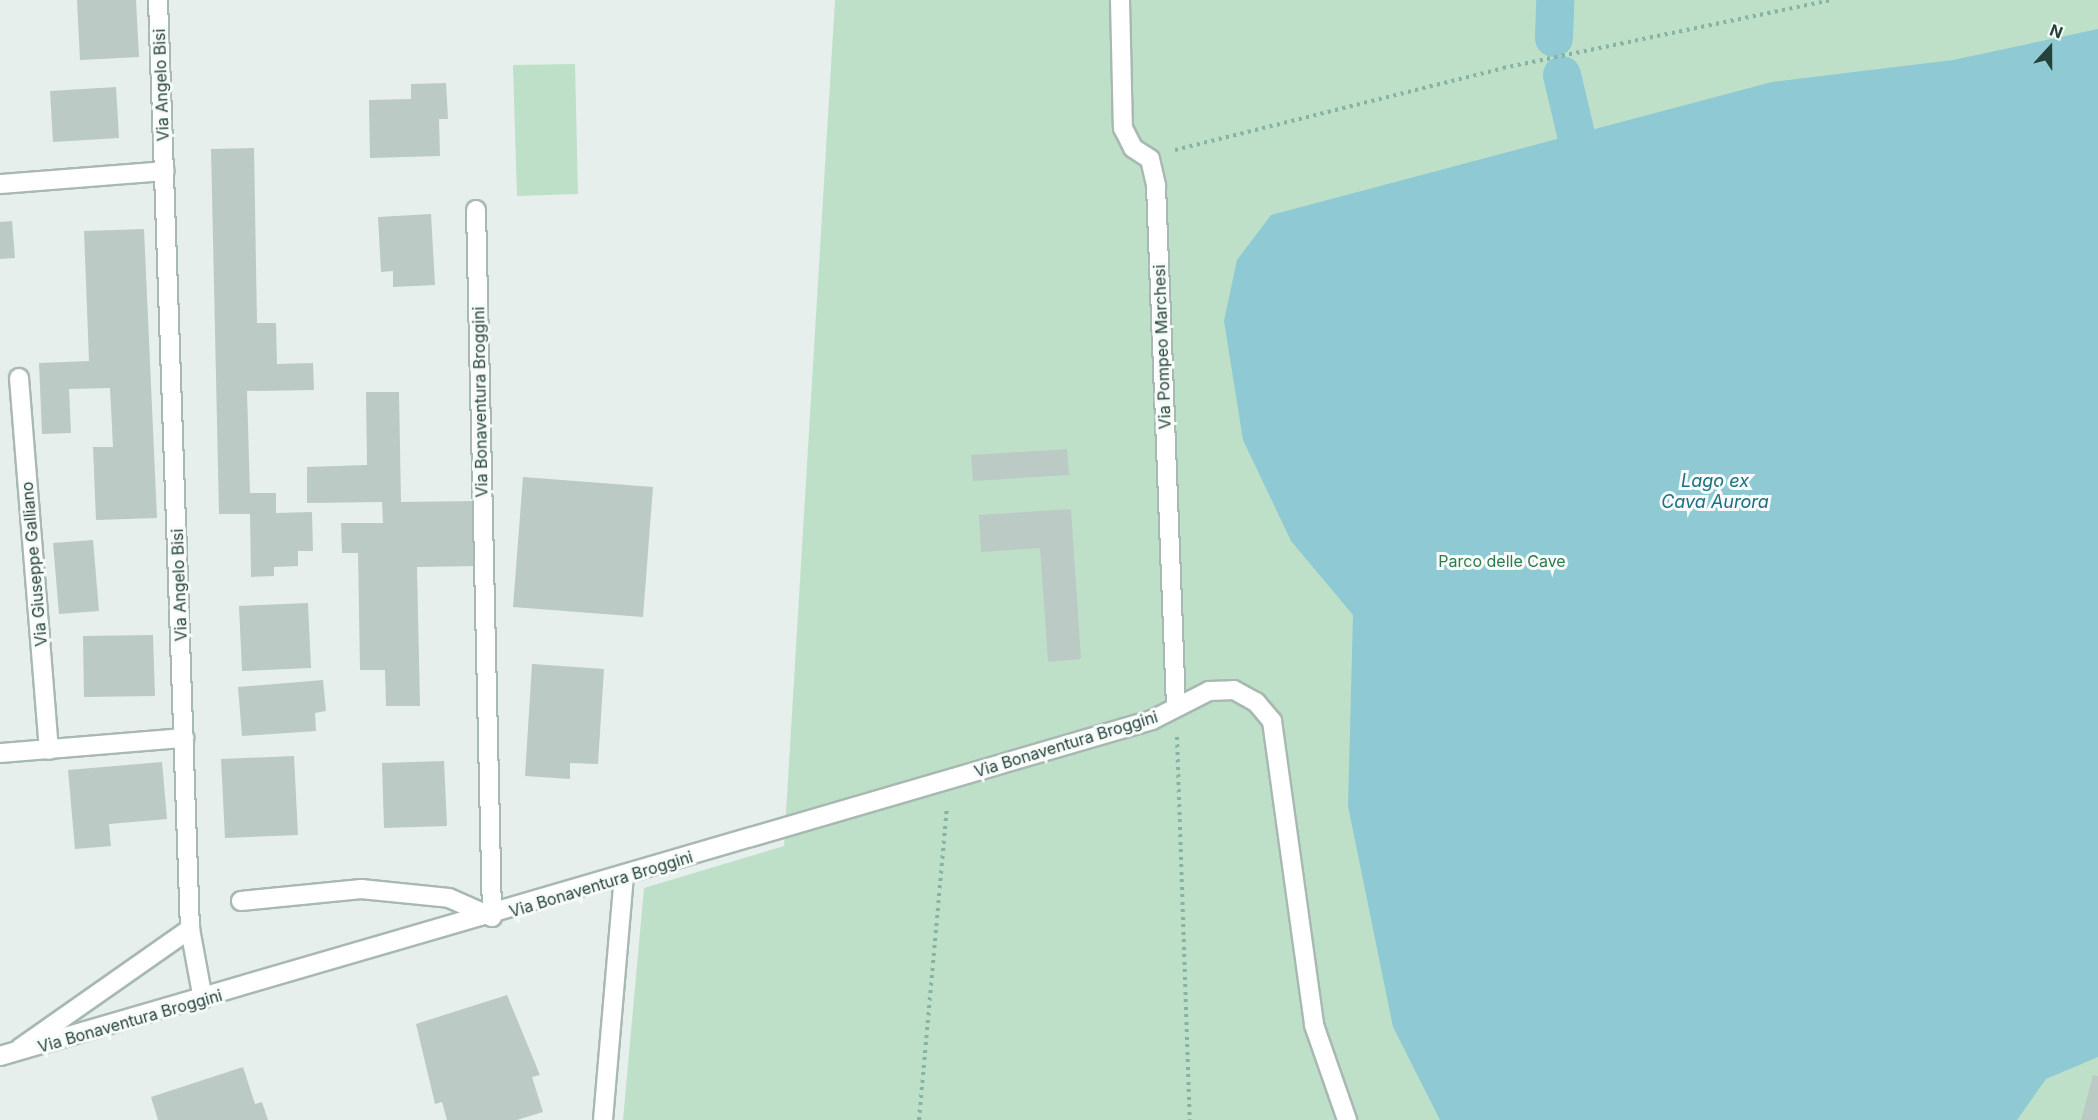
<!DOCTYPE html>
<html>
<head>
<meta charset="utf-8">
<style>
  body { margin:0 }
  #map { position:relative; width:2098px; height:1120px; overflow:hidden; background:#e6efeb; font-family:Inter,sans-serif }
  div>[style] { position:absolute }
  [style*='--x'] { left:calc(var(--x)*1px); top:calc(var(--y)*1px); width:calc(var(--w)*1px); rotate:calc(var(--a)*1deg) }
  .green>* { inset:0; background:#bfe0c8 }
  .water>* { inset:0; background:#8ec9d4 }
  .canal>* { height:38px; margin:-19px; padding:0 19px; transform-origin:19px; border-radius:19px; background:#8ec9d4 }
  .building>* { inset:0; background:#bbcac4 }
  .path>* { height:4px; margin-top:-2px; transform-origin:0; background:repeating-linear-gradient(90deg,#86b3a5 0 3px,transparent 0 7.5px) }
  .roads { filter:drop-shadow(2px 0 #a8b8b2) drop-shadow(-2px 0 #a8b8b2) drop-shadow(0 2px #a8b8b2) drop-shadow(0 -2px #a8b8b2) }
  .minor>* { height:18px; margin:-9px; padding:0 9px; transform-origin:9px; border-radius:9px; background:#fff }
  span { translate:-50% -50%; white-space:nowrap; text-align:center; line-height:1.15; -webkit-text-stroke:6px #f7fbf9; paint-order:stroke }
  .street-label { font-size:16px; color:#24423a }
  .park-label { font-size:16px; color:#2d7a4b }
  .water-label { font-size:18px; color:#1c6f80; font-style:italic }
  .north { position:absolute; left:2020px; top:18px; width:60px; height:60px; -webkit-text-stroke:4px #f7fbf9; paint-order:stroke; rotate:21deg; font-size:16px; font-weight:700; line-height:24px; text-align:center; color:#24423a }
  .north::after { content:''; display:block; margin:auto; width:21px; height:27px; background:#24423a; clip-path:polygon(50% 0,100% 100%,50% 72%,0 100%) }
</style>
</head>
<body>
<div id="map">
  <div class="green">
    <i style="clip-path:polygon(835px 0,2098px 0,2098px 1120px,623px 1120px,644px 888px,784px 846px)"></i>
    <i style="clip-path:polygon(575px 64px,578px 194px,517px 196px,513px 65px)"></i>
  </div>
  <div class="water">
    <i style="clip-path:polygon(2098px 29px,2098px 1057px,2046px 1079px,2017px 1120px,1440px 1120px,1393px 1027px,1348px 806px,1353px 615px,1291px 541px,1243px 440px,1224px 321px,1237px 260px,1271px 215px,1772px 82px,1953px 60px)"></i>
  </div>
  <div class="canal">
    <i style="--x:1554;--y:38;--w:38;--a:-88"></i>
    <i style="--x:1562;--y:75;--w:61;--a:76.7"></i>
  </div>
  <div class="building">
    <i style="clip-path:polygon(77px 0,136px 0,139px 57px,80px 60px)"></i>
    <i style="clip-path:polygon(446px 83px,448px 119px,439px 119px,440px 156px,370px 158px,369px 100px,411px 99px,411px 84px)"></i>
    <i style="clip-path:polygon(116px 87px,119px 138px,53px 142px,50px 91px)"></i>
    <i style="clip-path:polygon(254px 148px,257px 323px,276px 323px,277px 364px,313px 363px,314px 390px,247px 391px,250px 493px,276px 493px,276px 513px,312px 512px,313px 551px,298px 551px,298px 566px,274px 567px,274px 576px,251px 577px,250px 514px,219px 514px,211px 149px)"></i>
    <i style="clip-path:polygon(431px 214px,435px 285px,393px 287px,393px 271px,381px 272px,378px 217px)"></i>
    <i style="clip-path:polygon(12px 221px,15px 258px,0 259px,0 222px)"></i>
    <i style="clip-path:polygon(144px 229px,157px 518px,96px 520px,93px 447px,113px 447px,110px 388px,69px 389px,71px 433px,42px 434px,39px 363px,89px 361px,84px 231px)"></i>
    <i style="clip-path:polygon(366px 392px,399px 392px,401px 502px,476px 501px,477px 566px,417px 567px,420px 706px,386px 706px,385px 670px,360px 670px,358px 553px,342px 553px,341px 523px,383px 523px,382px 502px,307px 503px,307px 467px,367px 465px)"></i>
    <i style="clip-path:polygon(1067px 449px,1069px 475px,973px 481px,971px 455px)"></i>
    <i style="clip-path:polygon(523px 477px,653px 487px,643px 617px,513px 607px)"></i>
    <i style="clip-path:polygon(1071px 509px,1081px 659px,1048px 662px,1040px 548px,981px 552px,979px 515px)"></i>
    <i style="clip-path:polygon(93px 540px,99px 611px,59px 614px,53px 543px)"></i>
    <i style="clip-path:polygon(308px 603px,311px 668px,242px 671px,239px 606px)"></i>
    <i style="clip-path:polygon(153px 635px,155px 696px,84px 697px,83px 636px)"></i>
    <i style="clip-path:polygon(532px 664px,604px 669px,598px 764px,570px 763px,570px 779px,525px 776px)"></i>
    <i style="clip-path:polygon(323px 680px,326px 711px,315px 713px,316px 731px,242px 736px,238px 687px)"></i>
    <i style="clip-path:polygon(294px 756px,298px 835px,225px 838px,221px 759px)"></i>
    <i style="clip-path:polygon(444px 761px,447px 826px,384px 828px,382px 763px)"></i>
    <i style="clip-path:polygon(162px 762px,167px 819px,109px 824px,111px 846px,75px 849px,68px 770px)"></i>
    <i style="clip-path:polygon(507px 995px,540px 1075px,532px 1077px,543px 1112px,517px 1120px,447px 1120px,442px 1102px,435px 1104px,416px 1024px)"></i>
    <i style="clip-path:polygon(243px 1067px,255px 1104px,262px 1102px,268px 1120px,158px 1120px,151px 1097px)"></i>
    <i style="clip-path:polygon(2093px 1075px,2098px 1076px,2098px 1120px,2081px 1120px)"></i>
  </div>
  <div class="path">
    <i style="--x:1175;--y:150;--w:338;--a:-14"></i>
    <i style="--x:1503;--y:68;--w:336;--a:-11.7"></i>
    <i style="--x:1177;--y:737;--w:383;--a:88.1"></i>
    <i style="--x:919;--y:1120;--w:314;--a:-84.9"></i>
  </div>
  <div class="roads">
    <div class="minor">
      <i style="--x:158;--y:0;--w:930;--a:88.03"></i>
      <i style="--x:190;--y:929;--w:71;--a:79.5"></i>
      <i style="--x:1120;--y:0;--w:128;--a:88.7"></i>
      <i style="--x:1123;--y:128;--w:22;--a:63"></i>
      <i style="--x:1133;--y:148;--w:20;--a:33"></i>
      <i style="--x:1150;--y:159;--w:28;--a:77"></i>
      <i style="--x:1156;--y:186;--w:521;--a:87.8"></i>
      <i style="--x:0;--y:184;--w:165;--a:-4.5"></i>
      <i style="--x:476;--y:210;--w:707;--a:88.7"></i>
      <i style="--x:19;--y:378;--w:373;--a:85.4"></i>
      <i style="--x:0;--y:753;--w:185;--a:-4.7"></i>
      <i style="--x:241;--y:901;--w:121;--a:-5.7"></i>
      <i style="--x:361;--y:889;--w:88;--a:5.8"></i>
      <i style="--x:449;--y:898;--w:47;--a:23.8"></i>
      <i style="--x:20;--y:1048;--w:208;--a:-35"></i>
      <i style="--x:0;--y:1056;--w:1200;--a:-16.26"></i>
      <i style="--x:1152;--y:720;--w:64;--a:-27"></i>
      <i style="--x:1209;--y:691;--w:25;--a:-2"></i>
      <i style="--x:1234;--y:690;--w:25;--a:29"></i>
      <i style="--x:1256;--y:702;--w:25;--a:50"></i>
      <i style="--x:1272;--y:721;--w:307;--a:82.1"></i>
      <i style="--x:1314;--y:1025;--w:101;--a:70.8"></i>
      <i style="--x:603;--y:1120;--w:244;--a:-85.1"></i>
    </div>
  </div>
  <div class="street-label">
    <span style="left:161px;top:85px;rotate:-92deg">Via Angelo Bisi</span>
    <span style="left:1162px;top:347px;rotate:-92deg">Via Pompeo Marchesi</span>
    <span style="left:480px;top:402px;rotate:-91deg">Via Bonaventura Broggini</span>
    <span style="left:34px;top:564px;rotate:-95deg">Via Giuseppe Galliano</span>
    <span style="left:179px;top:585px;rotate:-92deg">Via Angelo Bisi</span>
    <span style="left:1066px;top:744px;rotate:-17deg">Via Bonaventura Broggini</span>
    <span style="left:601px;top:884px;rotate:-17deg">Via Bonaventura Broggini</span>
    <span style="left:130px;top:1021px;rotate:-16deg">Via Bonaventura Broggini</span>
  </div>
  <div class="park-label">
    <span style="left:1502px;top:561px">Parco delle Cave</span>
  </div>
  <div class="water-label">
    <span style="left:1715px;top:492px">Lago ex<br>Cava Aurora</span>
  </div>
  <div class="north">N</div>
</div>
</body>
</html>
